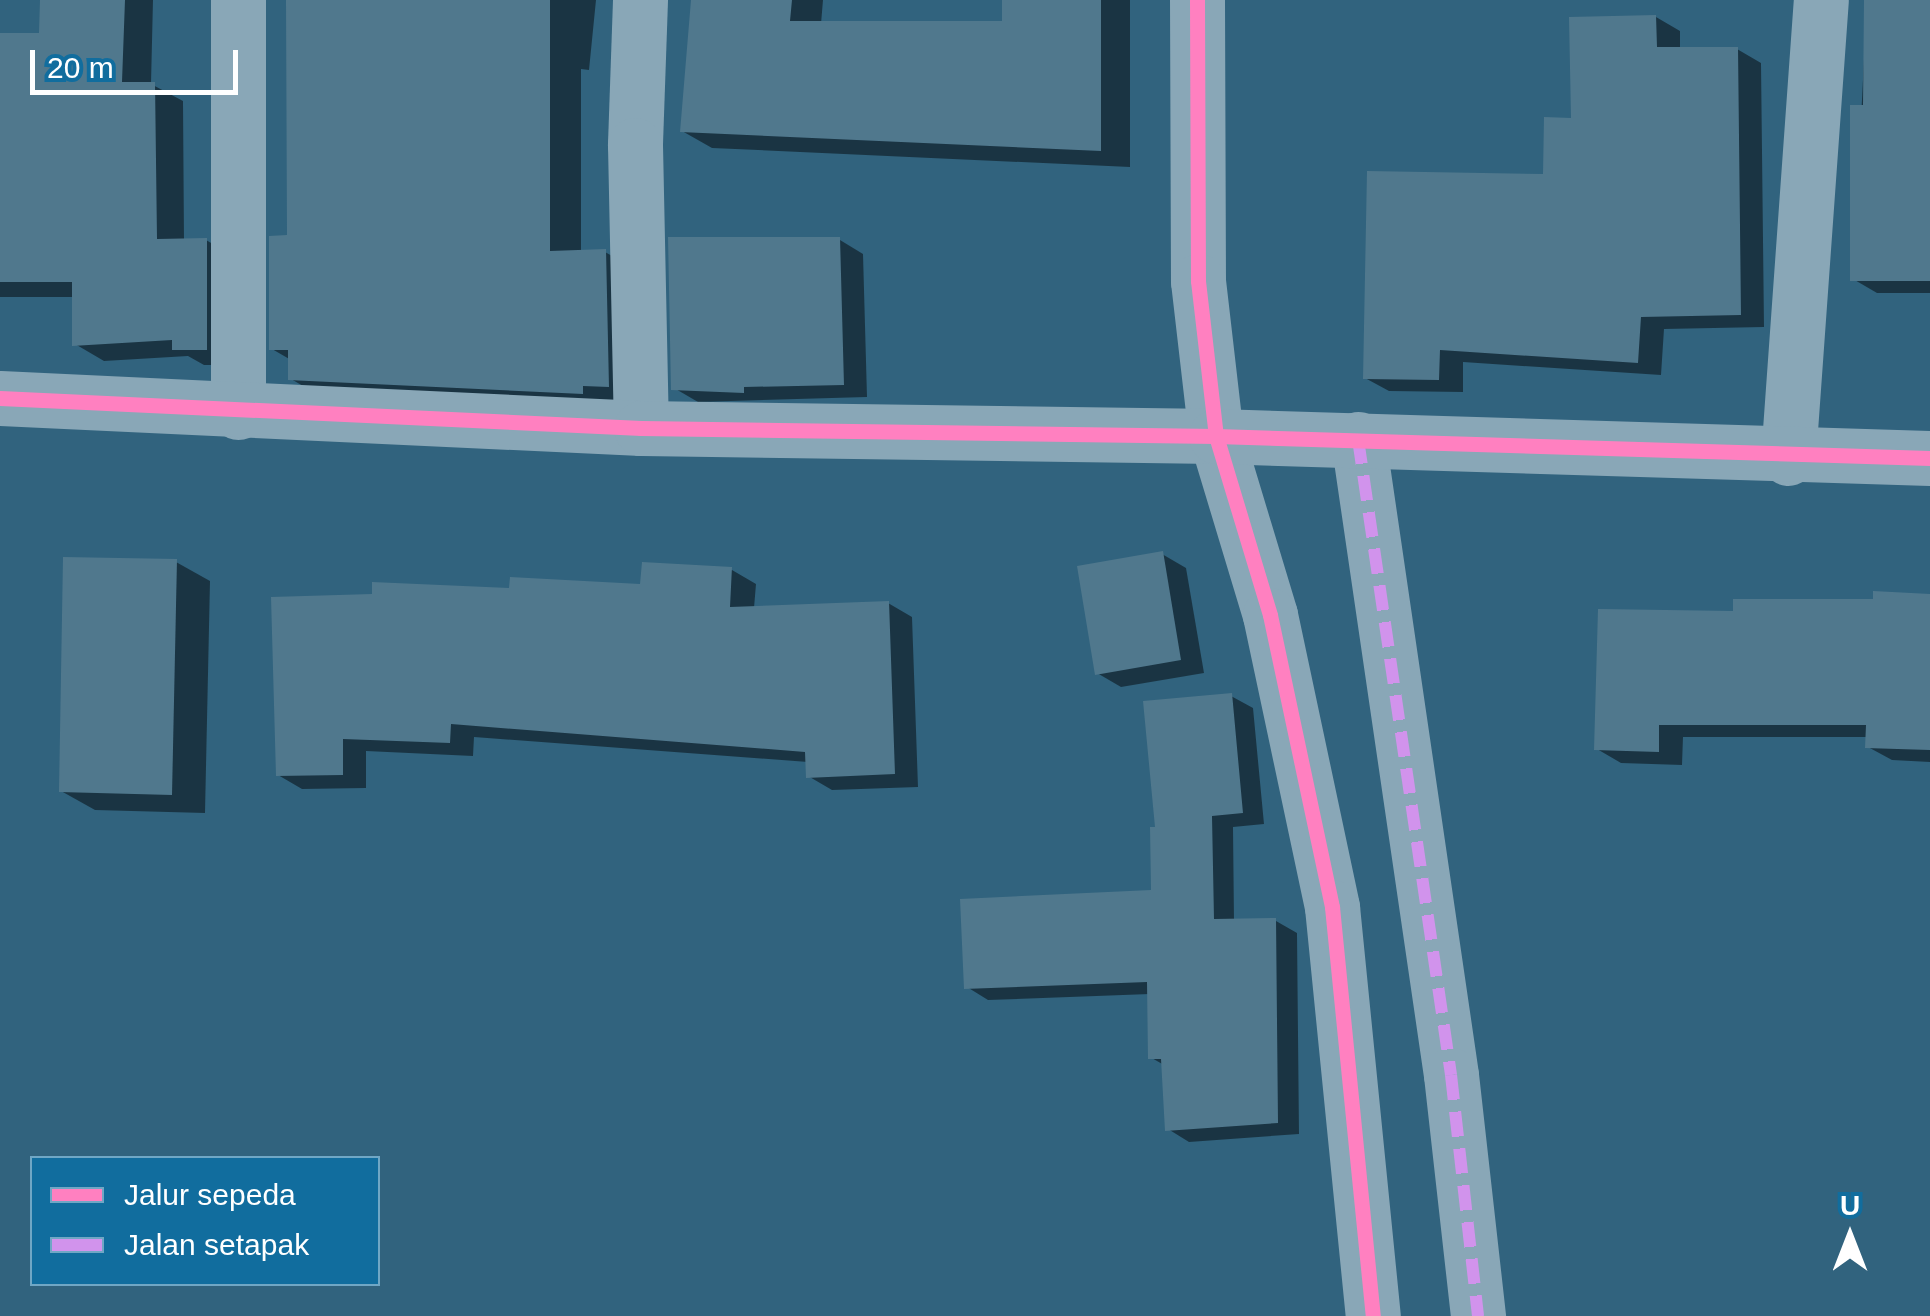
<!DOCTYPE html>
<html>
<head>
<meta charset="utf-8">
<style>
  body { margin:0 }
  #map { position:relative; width:1930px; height:1316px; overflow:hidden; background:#31637e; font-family:Arial,sans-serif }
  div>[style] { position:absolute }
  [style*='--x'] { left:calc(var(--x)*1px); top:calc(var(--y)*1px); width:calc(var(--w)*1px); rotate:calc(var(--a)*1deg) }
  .shadow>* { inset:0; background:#0007 }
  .building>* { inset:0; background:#50788d }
  .minor>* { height:55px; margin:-27.5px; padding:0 27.5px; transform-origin:27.5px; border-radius:27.5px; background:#89a7b7 }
  .tertiary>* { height:55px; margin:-27.5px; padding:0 27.5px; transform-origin:27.5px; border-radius:27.5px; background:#89a7b7 }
  .quiet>* { height:12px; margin-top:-6px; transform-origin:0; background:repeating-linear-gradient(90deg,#d193ec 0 25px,transparent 0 37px) }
  .cycleway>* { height:15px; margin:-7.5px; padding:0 7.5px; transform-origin:7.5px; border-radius:7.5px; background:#ff80c0 }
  span { translate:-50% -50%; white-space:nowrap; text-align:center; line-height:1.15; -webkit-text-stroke:10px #116d9e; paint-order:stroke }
  .legend { position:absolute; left:30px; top:1156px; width:350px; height:130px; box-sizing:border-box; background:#116d9e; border:2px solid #70a7c5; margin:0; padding:12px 18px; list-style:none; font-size:30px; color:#fff }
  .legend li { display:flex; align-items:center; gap:20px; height:50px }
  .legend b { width:50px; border:2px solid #70a7c5 }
  .north { position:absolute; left:1800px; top:1186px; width:100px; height:100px; -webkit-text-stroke:8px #116d9e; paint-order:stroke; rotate:0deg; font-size:28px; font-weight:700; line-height:40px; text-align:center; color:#fff }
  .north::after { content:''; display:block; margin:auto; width:35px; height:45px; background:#fff; clip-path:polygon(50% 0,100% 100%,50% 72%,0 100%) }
  .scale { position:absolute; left:30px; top:50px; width:208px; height:45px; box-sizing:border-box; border:5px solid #fff; border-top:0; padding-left:12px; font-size:30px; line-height:35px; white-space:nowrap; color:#fff; -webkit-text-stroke:8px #116d9e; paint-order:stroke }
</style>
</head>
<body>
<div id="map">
  <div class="shadow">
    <i style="clip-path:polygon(42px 0,153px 0,151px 84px,183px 101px,184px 241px,206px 240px,235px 257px,235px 365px,204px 365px,188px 356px,104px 361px,75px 344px,74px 297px,0 297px,0 35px,41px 35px)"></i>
    <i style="clip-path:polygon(288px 0,596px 0,589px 70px,581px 69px,581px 252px,605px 252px,637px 270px,640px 404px,322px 397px,291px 379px,291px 360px,272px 349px,290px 238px)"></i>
    <i style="clip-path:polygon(694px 0,823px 0,821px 24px,1005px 24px,1005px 0,1130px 0,1130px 167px,712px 148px,682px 131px)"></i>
    <i style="clip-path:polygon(1867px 0,1930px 0,1930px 293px,1877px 293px,1853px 279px)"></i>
    <i style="clip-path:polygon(1656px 17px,1680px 31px,1680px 49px,1737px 49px,1761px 63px,1764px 327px,1664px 329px,1661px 375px,1463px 362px,1463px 392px,1389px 391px,1365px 378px,1545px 176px,1573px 120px)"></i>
    <i style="clip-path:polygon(840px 240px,863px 254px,867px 397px,698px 402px,674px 388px)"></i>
    <i style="clip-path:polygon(1162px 554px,1186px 568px,1204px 673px,1121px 687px,1097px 673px)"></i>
    <i style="clip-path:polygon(176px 562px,210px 581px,205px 813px,95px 810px,61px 791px)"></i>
    <i style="clip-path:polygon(732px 570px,756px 584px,754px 608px,888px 603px,912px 617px,918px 787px,832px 790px,808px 776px,808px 762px,474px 737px,473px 756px,366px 751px,366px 788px,302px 789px,278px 775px,512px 590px,643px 587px)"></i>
    <i style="clip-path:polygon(1930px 597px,1930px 762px,1892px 760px,1868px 747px,1868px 737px,1683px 737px,1682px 765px,1621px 763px,1597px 749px,1736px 614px)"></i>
    <i style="clip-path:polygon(1231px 696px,1253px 708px,1264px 824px,1233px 827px,1234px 921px,1276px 921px,1297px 933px,1299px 1134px,1189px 1142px,1168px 1129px,1164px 1065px,1150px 1057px,1150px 994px,988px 1000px,967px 987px,1154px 892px,1158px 829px)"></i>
  </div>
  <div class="building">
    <i style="clip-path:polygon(40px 0,125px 0,122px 82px,155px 82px,157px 239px,207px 238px,207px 350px,172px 350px,172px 340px,72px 346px,72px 282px,0 282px,0 33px,39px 33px)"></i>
    <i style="clip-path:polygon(286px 0,550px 0,550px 251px,606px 249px,609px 387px,583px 386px,583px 394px,288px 380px,288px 350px,269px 350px,269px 236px,287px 235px)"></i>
    <i style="clip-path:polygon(691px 0,792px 0,790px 21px,1002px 21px,1002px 0,1101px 0,1101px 151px,680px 132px)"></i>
    <i style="clip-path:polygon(1864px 0,1930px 0,1930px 281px,1850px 281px,1850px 105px,1863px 105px)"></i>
    <i style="clip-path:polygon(1656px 15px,1657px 47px,1738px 47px,1741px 315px,1641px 317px,1638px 363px,1440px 350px,1439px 380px,1363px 379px,1367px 171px,1543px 174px,1544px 117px,1571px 118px,1569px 17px)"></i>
    <i style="clip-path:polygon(668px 237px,840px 237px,844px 385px,744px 387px,744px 393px,671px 390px)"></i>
    <i style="clip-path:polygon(1163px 551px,1181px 660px,1095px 675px,1077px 566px)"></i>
    <i style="clip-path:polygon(63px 557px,177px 559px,172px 795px,59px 792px)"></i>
    <i style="clip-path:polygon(642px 562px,732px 567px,730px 607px,889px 601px,895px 774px,806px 778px,805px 752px,451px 724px,450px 743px,343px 739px,343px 775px,276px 776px,271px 597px,372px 594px,372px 582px,509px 588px,510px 577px,640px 584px)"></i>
    <i style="clip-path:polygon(1873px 591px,1930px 594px,1930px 750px,1865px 748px,1866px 725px,1659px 725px,1659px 752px,1594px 750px,1598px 609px,1733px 611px,1733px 599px,1873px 599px)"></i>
    <i style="clip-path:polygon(1232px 693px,1243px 813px,1212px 816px,1214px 919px,1276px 918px,1278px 1123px,1165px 1131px,1161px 1059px,1148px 1059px,1147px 982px,964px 989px,960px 899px,1151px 890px,1150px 827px,1155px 827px,1143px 701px)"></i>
  </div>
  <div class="minor">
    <i style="--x:640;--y:0;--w:145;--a:92"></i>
    <i style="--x:635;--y:145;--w:283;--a:88.8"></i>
    <i style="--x:1197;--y:0;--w:281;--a:89.8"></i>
    <i style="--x:1198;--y:281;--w:156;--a:83.4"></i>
    <i style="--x:1216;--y:436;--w:187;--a:73.2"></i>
    <i style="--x:1270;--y:615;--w:299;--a:78"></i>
    <i style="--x:1332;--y:907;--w:411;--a:84.3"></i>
    <i style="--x:238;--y:412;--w:412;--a:-90"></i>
    <i style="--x:1358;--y:439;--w:643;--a:81.68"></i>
    <i style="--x:1451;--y:1075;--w:243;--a:83.6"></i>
    <i style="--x:1788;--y:458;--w:459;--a:-85.9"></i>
  </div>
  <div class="tertiary">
    <i style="--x:0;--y:398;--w:642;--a:2.68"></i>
    <i style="--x:641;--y:428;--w:575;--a:0.8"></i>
    <i style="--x:1216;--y:436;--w:714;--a:1.76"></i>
  </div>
  <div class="quiet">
    <i style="--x:1358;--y:439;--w:643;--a:81.68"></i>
    <i style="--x:1451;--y:1075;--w:243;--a:83.6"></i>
  </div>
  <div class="cycleway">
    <i style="--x:1197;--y:0;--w:281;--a:89.8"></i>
    <i style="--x:1198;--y:281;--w:156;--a:83.4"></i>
    <i style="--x:1216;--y:436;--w:187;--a:73.2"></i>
    <i style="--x:1270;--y:615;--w:299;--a:78"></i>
    <i style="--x:1332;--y:907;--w:411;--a:84.3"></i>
    <i style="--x:0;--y:398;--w:642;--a:2.68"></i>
    <i style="--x:641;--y:428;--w:575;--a:0.8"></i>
    <i style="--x:1216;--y:436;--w:714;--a:1.76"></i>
  </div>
  <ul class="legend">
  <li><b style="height:12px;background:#ff80c0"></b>Jalur sepeda</li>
  <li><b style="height:12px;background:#d193ec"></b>Jalan setapak</li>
  </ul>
  <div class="north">U</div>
  <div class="scale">20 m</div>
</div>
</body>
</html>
